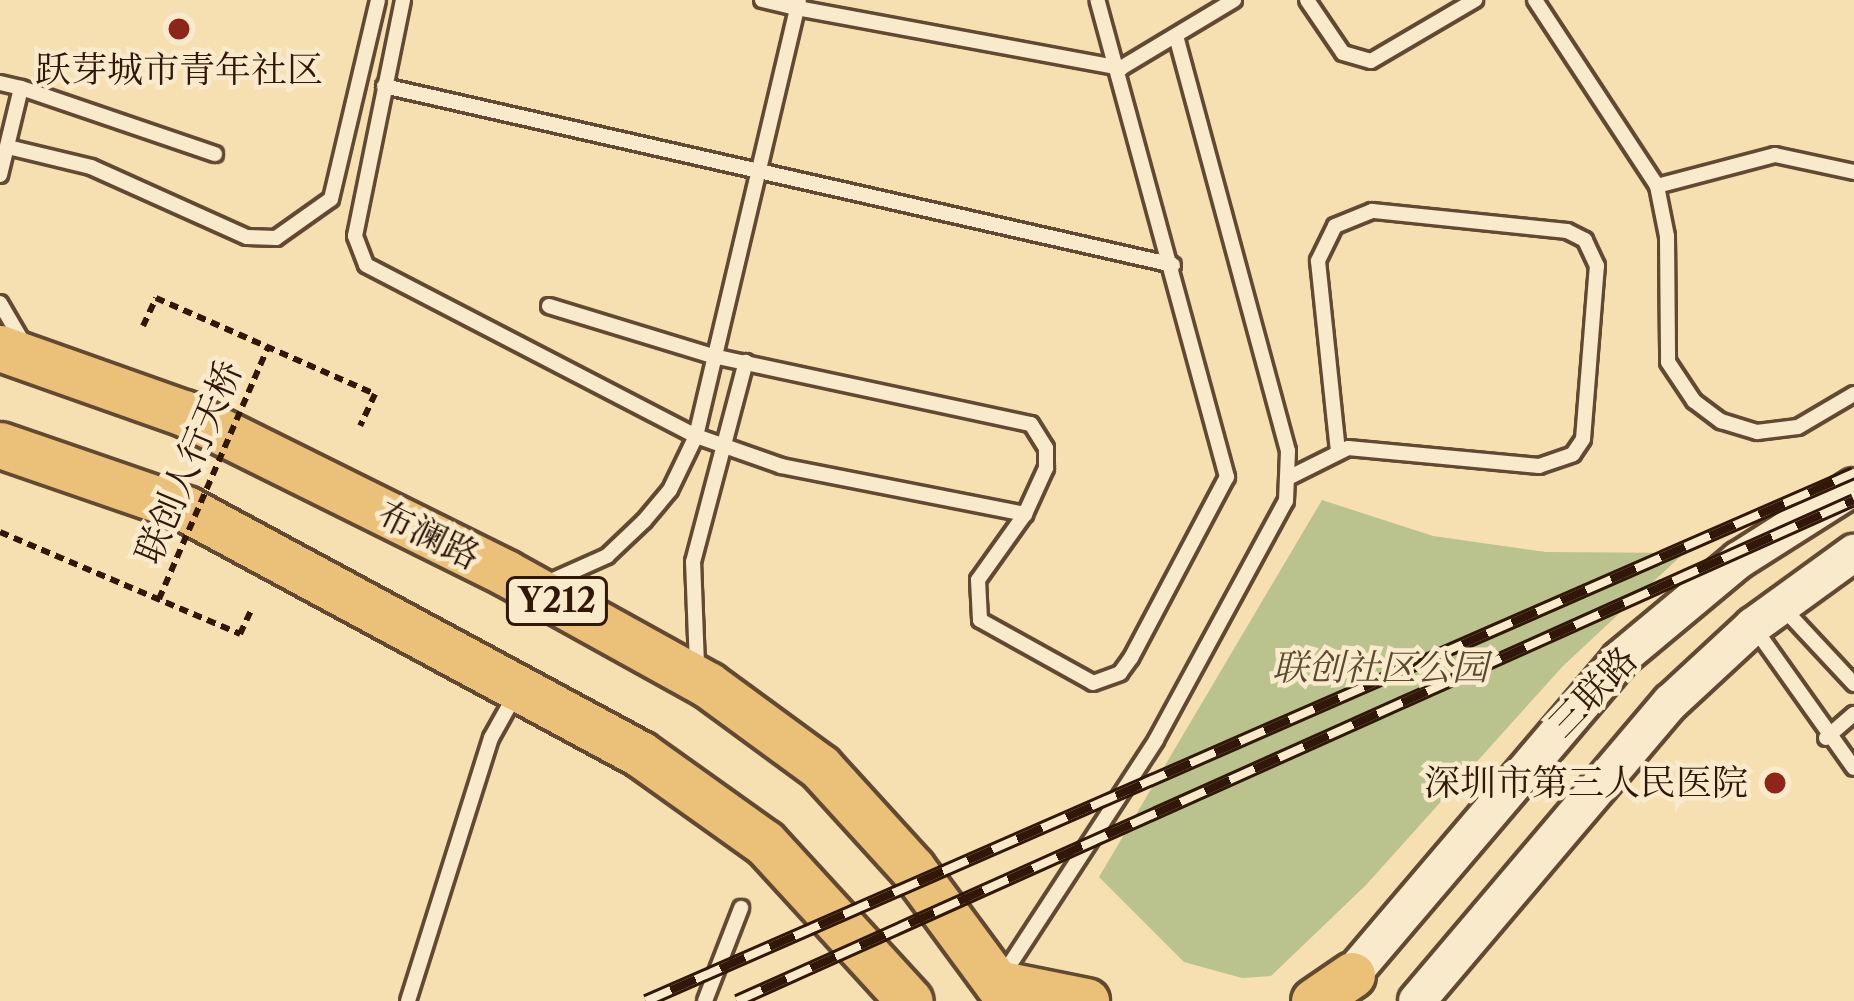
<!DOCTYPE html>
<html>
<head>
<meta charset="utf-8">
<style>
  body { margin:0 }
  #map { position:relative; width:1854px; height:1001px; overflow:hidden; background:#f6dfb1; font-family:"Libre Caslon Text","Noto Serif SC",serif }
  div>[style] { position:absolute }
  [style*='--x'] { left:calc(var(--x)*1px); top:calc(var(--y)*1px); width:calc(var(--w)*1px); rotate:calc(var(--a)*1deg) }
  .green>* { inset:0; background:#bac28d }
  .path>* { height:6px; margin-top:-3px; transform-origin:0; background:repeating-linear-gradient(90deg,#301708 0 9px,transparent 0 15px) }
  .roads { filter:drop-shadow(3px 0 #624932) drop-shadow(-3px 0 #624932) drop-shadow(0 3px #624932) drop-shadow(0 -3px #624932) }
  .service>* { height:14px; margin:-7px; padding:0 7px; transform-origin:7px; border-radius:7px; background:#f9eacc }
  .tertiary>* { height:36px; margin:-18px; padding:0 18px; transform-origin:18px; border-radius:18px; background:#f9eacc }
  .primary>* { height:45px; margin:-22.5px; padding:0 22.5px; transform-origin:22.5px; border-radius:22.5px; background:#ebc078 }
  .rail>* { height:14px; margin-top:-7px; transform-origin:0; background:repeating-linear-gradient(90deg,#f9eacc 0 27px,#301708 0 54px); box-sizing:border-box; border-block:3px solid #301708 }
  .path-bridge>* { height:6px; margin-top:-3px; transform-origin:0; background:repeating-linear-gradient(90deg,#301708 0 9px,transparent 0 15px) }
  .dots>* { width:33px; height:33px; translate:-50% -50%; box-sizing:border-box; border:6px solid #f9eacc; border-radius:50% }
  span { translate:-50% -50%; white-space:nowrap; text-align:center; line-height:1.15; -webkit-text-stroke:9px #f9eacc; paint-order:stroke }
  .shield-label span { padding:3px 9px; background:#f9eacc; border:3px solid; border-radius:9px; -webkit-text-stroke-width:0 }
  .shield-label { font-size:33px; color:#301708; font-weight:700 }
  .poi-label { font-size:36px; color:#301708 }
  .right { translate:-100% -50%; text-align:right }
  .street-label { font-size:36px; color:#301708 }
  .park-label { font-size:36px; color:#594a30; font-style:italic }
</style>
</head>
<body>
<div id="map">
  <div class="green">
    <i style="clip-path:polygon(1322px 500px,1433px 536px,1546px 552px,1684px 553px,1562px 667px,1366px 885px,1271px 976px,1242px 978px,1184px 962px,1099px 877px)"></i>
  </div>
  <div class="path">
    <i style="--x:143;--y:326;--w:31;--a:-65"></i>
    <i style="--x:156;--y:298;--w:239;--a:23.7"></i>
    <i style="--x:375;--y:394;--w:35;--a:115"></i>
    <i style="--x:0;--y:532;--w:261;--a:23"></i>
    <i style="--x:240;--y:634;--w:26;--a:-65"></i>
  </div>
  <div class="roads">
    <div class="service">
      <i style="--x:403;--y:0;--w:241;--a:101.5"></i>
      <i style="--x:355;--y:236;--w:31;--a:69"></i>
      <i style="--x:366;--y:265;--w:372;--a:27.4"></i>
      <i style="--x:696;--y:436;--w:90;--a:19.4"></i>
      <i style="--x:781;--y:466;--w:249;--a:11.1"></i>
      <i style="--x:1025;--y:514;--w:81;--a:125.5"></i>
      <i style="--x:978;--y:580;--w:40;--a:87.1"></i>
      <i style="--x:980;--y:620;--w:129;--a:29.1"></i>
      <i style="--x:1093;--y:683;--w:29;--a:-20"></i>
      <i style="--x:1120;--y:673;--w:19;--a:-54"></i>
      <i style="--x:1131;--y:658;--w:205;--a:-62.1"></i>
      <i style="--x:1227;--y:477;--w:494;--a:-105.2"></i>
      <i style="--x:762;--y:0;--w:36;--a:13"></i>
      <i style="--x:797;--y:8;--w:8;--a:-76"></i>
      <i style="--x:1307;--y:0;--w:64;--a:55.8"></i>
      <i style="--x:1343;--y:53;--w:29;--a:16"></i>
      <i style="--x:1371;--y:61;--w:121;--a:-30.4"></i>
      <i style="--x:1535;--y:0;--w:222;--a:56.7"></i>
      <i style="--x:1657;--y:186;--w:122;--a:-14.7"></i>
      <i style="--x:1775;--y:155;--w:81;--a:12.1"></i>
      <i style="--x:0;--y:83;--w:22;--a:13"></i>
      <i style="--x:384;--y:86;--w:809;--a:12.78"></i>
      <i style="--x:8;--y:147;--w:85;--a:13.5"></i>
      <i style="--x:91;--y:167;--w:171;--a:24.2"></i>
      <i style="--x:247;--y:237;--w:29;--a:2"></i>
      <i style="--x:276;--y:238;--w:67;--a:-35.3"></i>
      <i style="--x:331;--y:199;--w:204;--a:-76.7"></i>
      <i style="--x:0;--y:175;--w:89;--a:-76.4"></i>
      <i style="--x:21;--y:88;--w:205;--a:18.8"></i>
      <i style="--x:1657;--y:186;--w:51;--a:78.7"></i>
      <i style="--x:1667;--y:236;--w:126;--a:89.5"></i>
      <i style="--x:1668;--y:362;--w:47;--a:56.3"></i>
      <i style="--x:1694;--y:401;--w:34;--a:37"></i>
      <i style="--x:1721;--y:421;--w:38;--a:17"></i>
      <i style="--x:1757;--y:432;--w:41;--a:-7"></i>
      <i style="--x:1798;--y:427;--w:65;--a:-30.5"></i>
      <i style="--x:0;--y:303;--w:48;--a:59.7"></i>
      <i style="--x:549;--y:306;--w:171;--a:17"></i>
      <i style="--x:713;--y:356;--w:325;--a:12.1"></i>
      <i style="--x:1031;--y:424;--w:28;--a:58"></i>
      <i style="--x:1046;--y:448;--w:20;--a:90"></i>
      <i style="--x:1046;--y:468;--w:51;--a:114.5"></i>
      <i style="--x:1290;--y:477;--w:65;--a:-26.6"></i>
      <i style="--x:1348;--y:448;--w:192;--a:5.4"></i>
      <i style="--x:1539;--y:466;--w:36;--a:-19"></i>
      <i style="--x:1573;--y:454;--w:18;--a:-56"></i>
      <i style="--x:1583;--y:439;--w:174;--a:-85.4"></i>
      <i style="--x:1597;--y:266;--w:29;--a:-115"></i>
      <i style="--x:1585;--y:240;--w:20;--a:-153"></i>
      <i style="--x:1567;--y:231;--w:196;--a:-174.1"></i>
      <i style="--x:1372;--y:211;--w:40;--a:158"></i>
      <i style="--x:1335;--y:226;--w:39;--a:116"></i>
      <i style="--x:1318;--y:261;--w:191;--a:84"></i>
      <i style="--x:549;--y:582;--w:64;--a:-24.1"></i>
      <i style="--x:607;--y:556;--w:51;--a:-43.4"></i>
      <i style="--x:644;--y:521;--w:40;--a:-50"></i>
      <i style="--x:670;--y:490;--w:60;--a:-64.3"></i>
      <i style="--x:696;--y:436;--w:440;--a:-76.7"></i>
      <i style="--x:797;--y:8;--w:330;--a:10.5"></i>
      <i style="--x:1121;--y:68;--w:132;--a:-31"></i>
      <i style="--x:1784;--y:609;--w:103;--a:47"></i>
      <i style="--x:1753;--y:626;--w:174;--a:54.6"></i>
      <i style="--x:697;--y:665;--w:103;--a:-92.2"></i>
      <i style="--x:693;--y:562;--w:207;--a:-75.2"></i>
      <i style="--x:1826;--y:738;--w:37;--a:-41"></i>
      <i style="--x:1003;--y:975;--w:280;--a:-56.9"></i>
      <i style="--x:1156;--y:740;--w:272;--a:-61.5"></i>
      <i style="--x:1286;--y:501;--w:50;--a:-87.7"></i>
      <i style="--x:1288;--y:451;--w:430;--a:-105.1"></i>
      <i style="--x:408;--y:1001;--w:276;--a:-72.5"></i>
      <i style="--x:491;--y:738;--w:49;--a:-60.8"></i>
      <i style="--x:705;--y:1001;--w:100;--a:-68.8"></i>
    </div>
    <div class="tertiary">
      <i style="--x:1337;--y:992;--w:437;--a:-49.6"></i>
      <i style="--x:1620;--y:659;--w:155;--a:-39.8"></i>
      <i style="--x:1739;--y:560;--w:136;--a:-32.4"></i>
      <i style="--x:1417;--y:1001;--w:392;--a:-49.7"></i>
      <i style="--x:1671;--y:702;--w:112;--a:-42.8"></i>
      <i style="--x:1753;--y:626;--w:125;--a:-35.9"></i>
    </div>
    <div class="primary">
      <i style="--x:0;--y:348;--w:195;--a:19.5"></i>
      <i style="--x:184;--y:413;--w:360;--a:26.4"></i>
      <i style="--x:506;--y:573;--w:231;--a:29"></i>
      <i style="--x:708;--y:685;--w:139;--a:36.2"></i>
      <i style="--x:820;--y:767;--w:137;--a:47.7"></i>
      <i style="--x:912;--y:868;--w:165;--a:53.6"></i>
      <i style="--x:0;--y:445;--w:197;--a:19"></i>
      <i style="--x:186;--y:509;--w:516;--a:28.35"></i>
      <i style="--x:640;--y:754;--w:153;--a:35.5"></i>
      <i style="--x:765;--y:843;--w:214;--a:47.5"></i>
      <i style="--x:997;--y:983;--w:91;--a:11.4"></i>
      <i style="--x:1314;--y:1001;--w:46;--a:-34.4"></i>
    </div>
  </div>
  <div class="rail">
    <i style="--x:646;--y:1001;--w:1318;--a:-23.61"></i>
    <i style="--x:737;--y:1001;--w:1224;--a:-24.16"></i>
  </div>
  <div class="path-bridge">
    <i style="--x:159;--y:599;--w:275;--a:-66.6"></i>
  </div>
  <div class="dots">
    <i style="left:179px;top:29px;background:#8f2418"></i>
    <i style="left:1775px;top:783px;background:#8f2418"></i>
  </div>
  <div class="shield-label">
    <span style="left:557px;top:601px">Y212</span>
  </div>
  <div class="poi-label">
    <span style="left:179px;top:70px">跃芽城市青年社区</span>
    <span class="right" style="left:1748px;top:783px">深圳市第三人民医院</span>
  </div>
  <div class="street-label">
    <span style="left:189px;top:462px;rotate:-67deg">联创人行天桥</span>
    <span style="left:429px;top:535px;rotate:26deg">布澜路</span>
    <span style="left:1593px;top:692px;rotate:-46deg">三联路</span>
  </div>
  <div class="park-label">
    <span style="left:1380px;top:668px">联创社区公园</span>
  </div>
</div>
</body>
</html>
